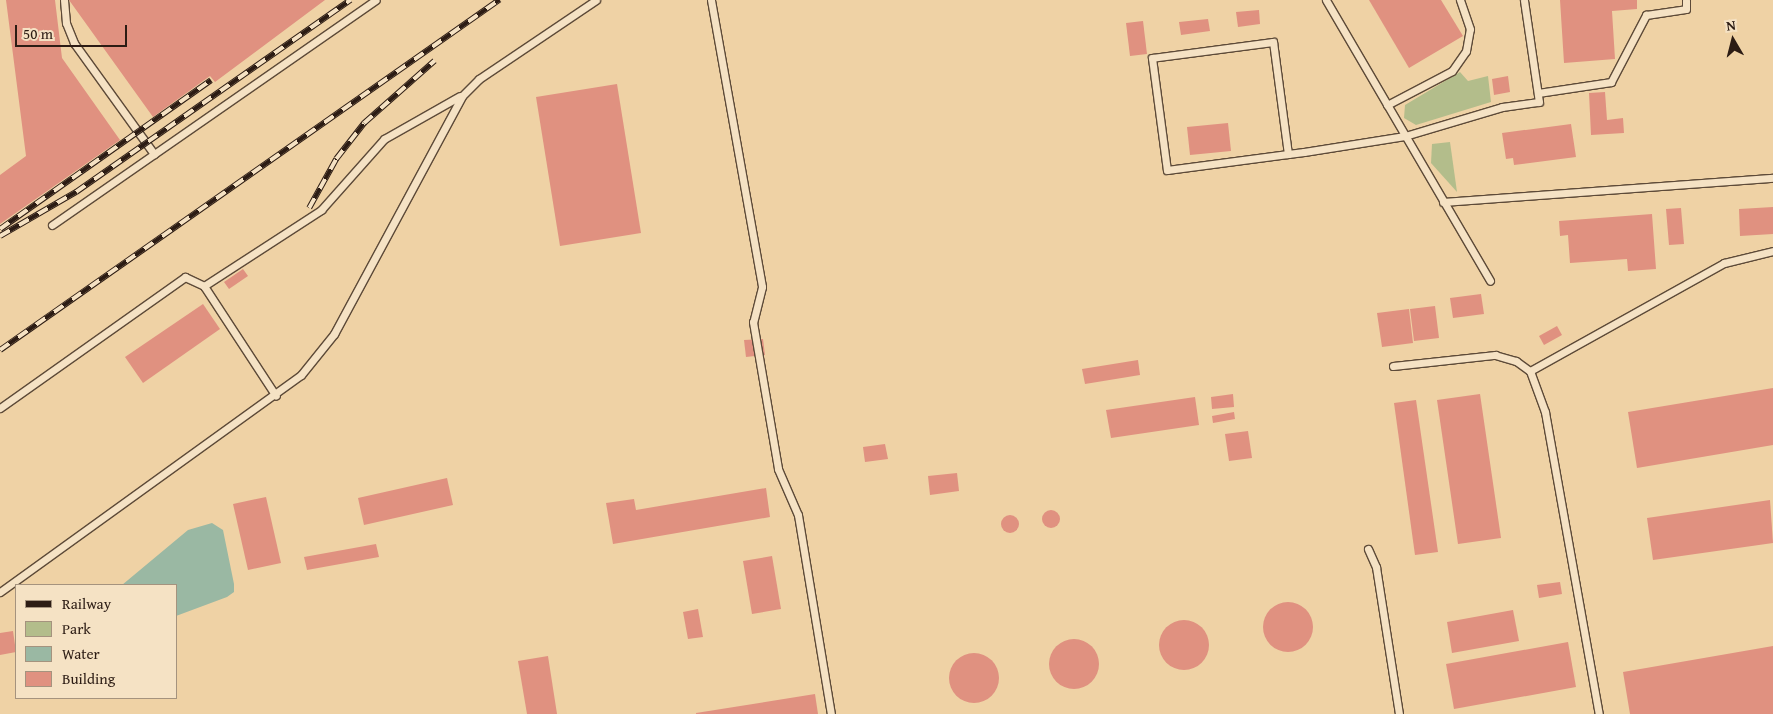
<!DOCTYPE html>
<html>
<head>
<meta charset="utf-8">
<style>
  body { margin:0 }
  #map { position:relative; width:1773px; height:714px; overflow:hidden; background:#efd2a5; font-family:"Gentium Book Plus",serif }
  div>[style] { position:absolute }
  [style*='--x'] { left:calc(var(--x)*1px); top:calc(var(--y)*1px); width:calc(var(--w)*1px); rotate:calc(var(--a)*1deg) }
  .green>* { inset:0; background:#b3bd8b }
  .water>* { inset:0; background:#9ab8a3 }
  .building>* { inset:0; background:#e09180 }
  .round { border-radius:50% }
  .roads { filter:drop-shadow(1px 0 #5d4a38) drop-shadow(-1px 0 #5d4a38) drop-shadow(0 1px #5d4a38) drop-shadow(0 -1px #5d4a38) }
  .lane>* { height:7px; margin:-3.5px; padding:0 3.5px; transform-origin:3.5px; border-radius:3.5px; background:#f5e2c4 }
  .rail>* { height:5.5px; margin-top:-2.75px; transform-origin:0; background:repeating-linear-gradient(90deg,#f5e2c4 0 11px,#2c1c14 0 22px); box-sizing:border-box; border-block:1px solid #2c1c14 }
  span { translate:-50% -50%; white-space:nowrap; text-align:center; line-height:1.15; -webkit-text-stroke:4px #f5e2c4; paint-order:stroke }
  .legend { position:absolute; left:15px; top:584px; width:162px; height:115px; box-sizing:border-box; background:#f5e2c4; border:1px solid #a5937e; margin:0; padding:6px 9px; list-style:none; font-size:15px; color:#2c1c14 }
  .legend li { display:flex; align-items:center; gap:10px; height:25px }
  .legend b { width:25px; border:1px solid #a5937e }
  .north { position:absolute; left:1708px; top:15px; width:50px; height:50px; -webkit-text-stroke:4px #f5e2c4; paint-order:stroke; rotate:352deg; font-size:14px; font-weight:700; line-height:20px; text-align:center; color:#2c1c14 }
  .north::after { content:''; display:block; margin:auto; width:18px; height:22px; background:#2c1c14; clip-path:polygon(50% 0,100% 100%,50% 72%,0 100%) }
  .scale { position:absolute; left:15px; top:25px; width:112px; height:22px; box-sizing:border-box; border:2px solid #2c1c14; border-top:0; padding-left:6px; font-size:15px; line-height:18px; white-space:nowrap; color:#2c1c14; -webkit-text-stroke:4px #f5e2c4; paint-order:stroke }
</style>
</head>
<body>
<div id="map">
  <div class="green">
    <i style="clip-path:polygon(1460px 72px,1468px 81px,1488px 76px,1491px 102px,1416px 125px,1404px 118px,1405px 105px)"></i>
    <i style="clip-path:polygon(1450px 142px,1457px 192px,1431px 163px,1432px 144px)"></i>
  </div>
  <div class="water">
    <i style="clip-path:polygon(212px 523px,223px 530px,234px 584px,234px 592px,227px 597px,176px 616px,176px 585px,122px 585px,188px 530px)"></i>
  </div>
  <div class="building">
    <i style="clip-path:polygon(6px 0,55px 0,62px 58px,120px 140px,0 224px,0 175px,26px 156px)"></i>
    <i style="clip-path:polygon(69px 0,325px 0,215px 82px,210px 76px,153px 117px)"></i>
    <i style="clip-path:polygon(1369px 0,1441px 0,1463px 36px,1409px 68px)"></i>
    <i style="clip-path:polygon(1560px 0,1637px 0,1637px 9px,1612px 11px,1615px 59px,1564px 63px)"></i>
    <i style="clip-path:polygon(1259px 10px,1260px 24px,1238px 27px,1236px 12px)"></i>
    <i style="clip-path:polygon(1208px 19px,1210px 31px,1181px 35px,1179px 22px)"></i>
    <i style="clip-path:polygon(1143px 21px,1147px 54px,1130px 56px,1126px 23px)"></i>
    <i style="clip-path:polygon(1508px 76px,1510px 92px,1494px 95px,1492px 79px)"></i>
    <i style="clip-path:polygon(617px 84px,641px 233px,560px 246px,536px 97px)"></i>
    <i style="clip-path:polygon(1605px 92px,1607px 120px,1623px 118px,1624px 133px,1591px 135px,1589px 93px)"></i>
    <i style="clip-path:polygon(1228px 123px,1231px 151px,1190px 155px,1187px 127px)"></i>
    <i style="clip-path:polygon(1571px 124px,1576px 157px,1514px 165px,1513px 158px,1506px 159px,1502px 133px)"></i>
    <i style="clip-path:polygon(1773px 207px,1773px 234px,1740px 236px,1739px 209px)"></i>
    <i style="clip-path:polygon(1681px 208px,1684px 244px,1669px 245px,1666px 209px)"></i>
    <i style="clip-path:polygon(1652px 214px,1656px 269px,1628px 271px,1627px 259px,1570px 263px,1568px 235px,1560px 236px,1559px 221px)"></i>
    <i style="clip-path:polygon(243px 269px,248px 276px,229px 289px,224px 282px)"></i>
    <i style="clip-path:polygon(1481px 294px,1484px 314px,1453px 318px,1450px 298px)"></i>
    <i style="clip-path:polygon(203px 304px,220px 329px,143px 383px,125px 357px)"></i>
    <i style="clip-path:polygon(1435px 306px,1439px 338px,1414px 341px,1410px 309px)"></i>
    <i style="clip-path:polygon(1409px 309px,1413px 343px,1382px 347px,1377px 313px)"></i>
    <i style="clip-path:polygon(1557px 326px,1562px 335px,1544px 345px,1539px 336px)"></i>
    <i style="clip-path:polygon(763px 339px,765px 355px,746px 357px,744px 340px)"></i>
    <i style="clip-path:polygon(1138px 360px,1140px 375px,1085px 384px,1082px 369px)"></i>
    <i style="clip-path:polygon(1773px 388px,1773px 445px,1637px 468px,1628px 412px)"></i>
    <i style="clip-path:polygon(1233px 394px,1234px 407px,1212px 409px,1211px 397px)"></i>
    <i style="clip-path:polygon(1480px 394px,1501px 538px,1458px 544px,1437px 400px)"></i>
    <i style="clip-path:polygon(1195px 397px,1199px 425px,1111px 438px,1106px 410px)"></i>
    <i style="clip-path:polygon(1416px 400px,1438px 552px,1415px 555px,1394px 403px)"></i>
    <i style="clip-path:polygon(1234px 412px,1235px 419px,1213px 423px,1212px 416px)"></i>
    <i style="clip-path:polygon(1248px 431px,1252px 458px,1229px 461px,1225px 434px)"></i>
    <i style="clip-path:polygon(885px 444px,888px 459px,865px 462px,863px 447px)"></i>
    <i style="clip-path:polygon(957px 473px,959px 491px,930px 495px,928px 476px)"></i>
    <i style="clip-path:polygon(447px 478px,453px 505px,364px 525px,358px 498px)"></i>
    <i style="clip-path:polygon(766px 488px,770px 517px,613px 544px,606px 503px,634px 499px,636px 510px)"></i>
    <i style="clip-path:polygon(266px 497px,281px 563px,248px 570px,233px 504px)"></i>
    <i style="clip-path:polygon(1770px 500px,1773px 543px,1653px 560px,1647px 518px)"></i>
    <i class="round" style="left:1042px;top:510px;width:18px;height:18px"></i>
    <i class="round" style="left:1001px;top:515px;width:18px;height:18px"></i>
    <i style="clip-path:polygon(376px 544px,379px 557px,307px 570px,304px 557px)"></i>
    <i style="clip-path:polygon(772px 556px,781px 609px,752px 614px,743px 561px)"></i>
    <i style="clip-path:polygon(1560px 582px,1562px 594px,1539px 598px,1537px 585px)"></i>
    <i class="round" style="left:1263px;top:602px;width:50px;height:50px"></i>
    <i style="clip-path:polygon(698px 609px,703px 637px,688px 639px,683px 612px)"></i>
    <i style="clip-path:polygon(1513px 610px,1519px 641px,1452px 653px,1447px 622px)"></i>
    <i class="round" style="left:1159px;top:620px;width:50px;height:50px"></i>
    <i style="clip-path:polygon(13px 631px,16px 652px,0 655px,0 633px)"></i>
    <i class="round" style="left:1049px;top:639px;width:50px;height:50px"></i>
    <i style="clip-path:polygon(1568px 642px,1576px 687px,1454px 709px,1446px 664px)"></i>
    <i style="clip-path:polygon(1773px 646px,1773px 714px,1630px 714px,1623px 672px)"></i>
    <i class="round" style="left:949px;top:653px;width:50px;height:50px"></i>
    <i style="clip-path:polygon(548px 656px,557px 714px,527px 714px,518px 661px)"></i>
    <i style="clip-path:polygon(815px 694px,818px 714px,696px 714px,696px 713px)"></i>
  </div>
  <div class="roads">
    <div class="lane">
      <i style="--x:64;--y:0;--w:23;--a:85"></i>
      <i style="--x:66;--y:23;--w:22;--a:68"></i>
      <i style="--x:74;--y:43;--w:137;--a:54.2"></i>
      <i style="--x:711;--y:0;--w:291;--a:79.9"></i>
      <i style="--x:762;--y:287;--w:36;--a:104"></i>
      <i style="--x:753;--y:322;--w:149;--a:80.3"></i>
      <i style="--x:778;--y:469;--w:50;--a:66.5"></i>
      <i style="--x:798;--y:515;--w:202;--a:80.6"></i>
      <i style="--x:1326;--y:0;--w:325;--a:59.7"></i>
      <i style="--x:1538;--y:93;--w:74;--a:-8.6"></i>
      <i style="--x:1611;--y:82;--w:76;--a:-62.4"></i>
      <i style="--x:1646;--y:15;--w:40;--a:-8.5"></i>
      <i style="--x:1686;--y:9;--w:9;--a:-90"></i>
      <i style="--x:1387;--y:105;--w:73;--a:-27.6"></i>
      <i style="--x:1452;--y:71;--w:24;--a:-55"></i>
      <i style="--x:1466;--y:51;--w:22;--a:-80"></i>
      <i style="--x:1470;--y:29;--w:31;--a:-109"></i>
      <i style="--x:1288;--y:154;--w:113;--a:-97.6"></i>
      <i style="--x:1273;--y:42;--w:122;--a:172.5"></i>
      <i style="--x:1152;--y:58;--w:113;--a:82.4"></i>
      <i style="--x:1167;--y:170;--w:122;--a:-7.5"></i>
      <i style="--x:1288;--y:154;--w:16;--a:-7"></i>
      <i style="--x:1304;--y:152;--w:102;--a:-9"></i>
      <i style="--x:1405;--y:136;--w:101;--a:-16.6"></i>
      <i style="--x:1502;--y:107;--w:37;--a:-8"></i>
      <i style="--x:1539;--y:102;--w:103;--a:-98.4"></i>
      <i style="--x:1443;--y:202;--w:331;--a:-4.2"></i>
      <i style="--x:52;--y:225;--w:394;--a:-34.8"></i>
      <i style="--x:204;--y:286;--w:131;--a:56.8"></i>
      <i style="--x:1393;--y:366;--w:103;--a:-6.2"></i>
      <i style="--x:1495;--y:355;--w:22;--a:16"></i>
      <i style="--x:1516;--y:361;--w:17;--a:36"></i>
      <i style="--x:1530;--y:371;--w:44;--a:69.9"></i>
      <i style="--x:1545;--y:412;--w:307;--a:79.9"></i>
      <i style="--x:1530;--y:371;--w:222;--a:-29.1"></i>
      <i style="--x:1724;--y:263;--w:50;--a:-13.8"></i>
      <i style="--x:0;--y:408;--w:227;--a:-35.3"></i>
      <i style="--x:185;--y:277;--w:21;--a:25"></i>
      <i style="--x:204;--y:286;--w:140;--a:-33"></i>
      <i style="--x:321;--y:210;--w:95;--a:-48.4"></i>
      <i style="--x:384;--y:139;--w:87;--a:-29.5"></i>
      <i style="--x:1368;--y:549;--w:20;--a:66"></i>
      <i style="--x:1376;--y:567;--w:149;--a:81.1"></i>
      <i style="--x:0;--y:592;--w:371;--a:-35.8"></i>
      <i style="--x:301;--y:375;--w:53;--a:-51.2"></i>
      <i style="--x:334;--y:334;--w:270;--a:-61.7"></i>
      <i style="--x:462;--y:96;--w:24;--a:-45"></i>
      <i style="--x:479;--y:79;--w:141;--a:-34"></i>
    </div>
  </div>
  <div class="rail">
    <i style="--x:309;--y:208;--w:56;--a:-61.1"></i>
    <i style="--x:336;--y:159;--w:46;--a:-52.1"></i>
    <i style="--x:364;--y:123;--w:94;--a:-41.5"></i>
    <i style="--x:0;--y:229;--w:258;--a:-35.2"></i>
    <i style="--x:0;--y:236;--w:88;--a:-30.1"></i>
    <i style="--x:76;--y:192;--w:335;--a:-35"></i>
    <i style="--x:0;--y:350;--w:610;--a:-35.05"></i>
  </div>
  <ul class="legend">
  <li><b style="height:6px;background:#2c1c14"></b>Railway</li>
  <li><b style="height:14px;background:#b3bd8b"></b>Park</li>
  <li><b style="height:14px;background:#9ab8a3"></b>Water</li>
  <li><b style="height:14px;background:#e09180"></b>Building</li>
  </ul>
  <div class="north">N</div>
  <div class="scale">50 m</div>
</div>
</body>
</html>
